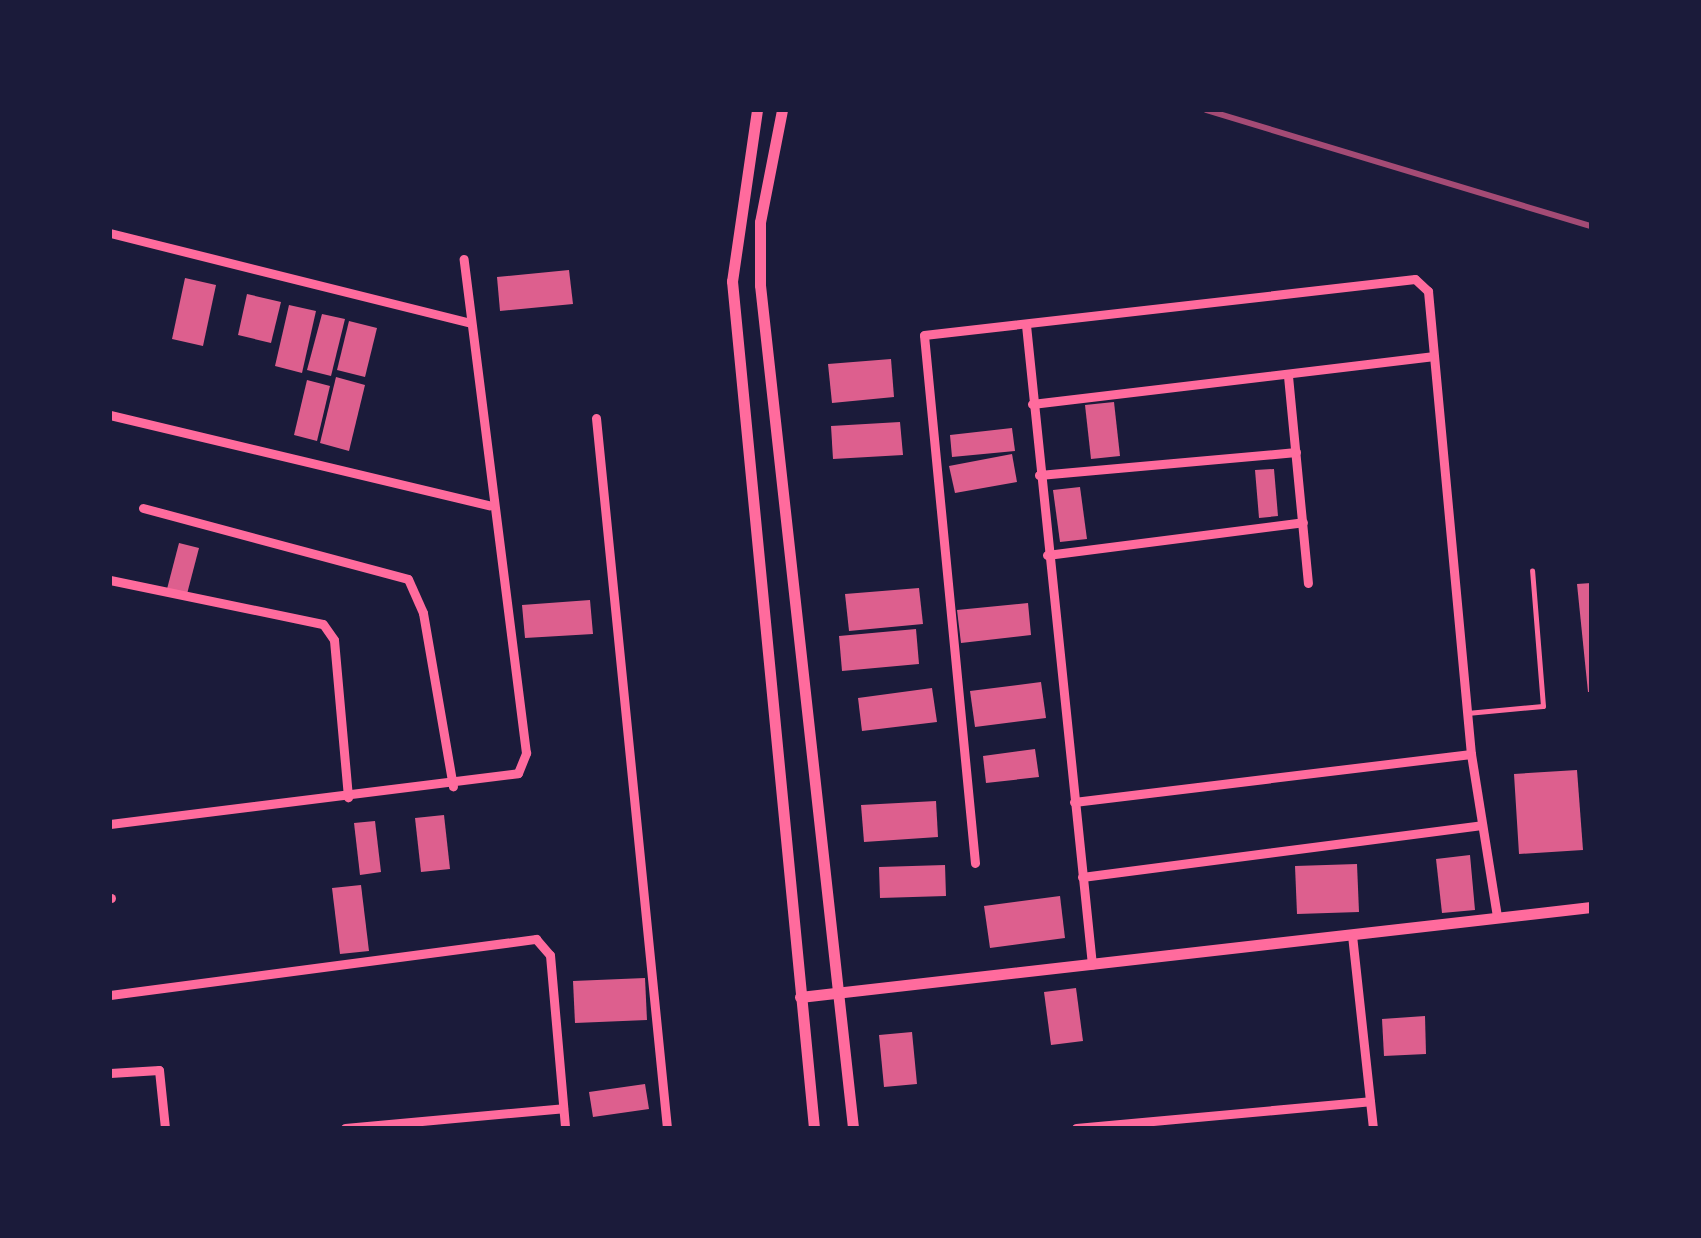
<!DOCTYPE html>
<html>
<head>
<meta charset="utf-8">
<style>
  body { margin:0 }
  #map { position:relative; width:1701px; height:1238px; overflow:hidden; background:#1b1b3a; font-family:"Work Sans",sans-serif }
  div>[style] { position:absolute }
  [style*='--x'] { left:calc(var(--x)*1px); top:calc(var(--y)*1px); width:calc(var(--w)*1px); rotate:calc(var(--a)*1deg) }
  .building>* { inset:0; background:#dd5f8e }
  .service>* { height:5px; margin:-2.5px; padding:0 2.5px; transform-origin:2.5px; border-radius:2.5px; background:#ff6b9d }
  .minor>* { height:9px; margin:-4.5px; padding:0 4.5px; transform-origin:4.5px; border-radius:4.5px; background:#ff6b9d }
  .tertiary>* { height:11px; margin:-5.5px; padding:0 5.5px; transform-origin:5.5px; border-radius:5.5px; background:#ff6b9d }
  .rail>* { height:6px; margin:-3px; padding:0 3px; transform-origin:3px; border-radius:3px; background:#a44b75 }
  span { translate:-50% -50%; white-space:nowrap; text-align:center; line-height:1.15; -webkit-text-stroke:10px #1b1b3a; paint-order:stroke }
  .frame { position:absolute; inset:0; border:112px solid #1b1b3a; pointer-events:none }
</style>
</head>
<body>
<div id="map">
  <div class="building">
    <i style="clip-path:polygon(569px 270px,573px 304px,500px 311px,497px 277px)"></i>
    <i style="clip-path:polygon(185px 278px,216px 285px,203px 346px,172px 339px)"></i>
    <i style="clip-path:polygon(247px 294px,281px 302px,271px 343px,238px 335px)"></i>
    <i style="clip-path:polygon(289px 305px,316px 311px,302px 373px,275px 366px)"></i>
    <i style="clip-path:polygon(322px 314px,345px 319px,331px 376px,307px 370px)"></i>
    <i style="clip-path:polygon(349px 321px,377px 328px,365px 377px,337px 370px)"></i>
    <i style="clip-path:polygon(891px 359px,894px 397px,832px 403px,828px 364px)"></i>
    <i style="clip-path:polygon(336px 377px,365px 385px,349px 451px,320px 443px)"></i>
    <i style="clip-path:polygon(307px 380px,330px 386px,317px 441px,294px 435px)"></i>
    <i style="clip-path:polygon(1114px 402px,1120px 456px,1091px 459px,1085px 405px)"></i>
    <i style="clip-path:polygon(900px 422px,903px 455px,833px 459px,831px 426px)"></i>
    <i style="clip-path:polygon(1012px 428px,1015px 451px,952px 457px,950px 435px)"></i>
    <i style="clip-path:polygon(1012px 454px,1017px 482px,955px 493px,949px 466px)"></i>
    <i style="clip-path:polygon(1274px 469px,1278px 516px,1259px 518px,1255px 470px)"></i>
    <i style="clip-path:polygon(1080px 487px,1087px 539px,1060px 542px,1053px 490px)"></i>
    <i style="clip-path:polygon(179px 543px,199px 548px,187px 594px,167px 589px)"></i>
    <i style="clip-path:polygon(1591px 583px,1591px 692px,1588px 692px,1577px 584px)"></i>
    <i style="clip-path:polygon(919px 588px,923px 624px,849px 631px,845px 594px)"></i>
    <i style="clip-path:polygon(590px 600px,593px 634px,525px 638px,522px 605px)"></i>
    <i style="clip-path:polygon(1028px 603px,1031px 635px,961px 643px,957px 610px)"></i>
    <i style="clip-path:polygon(916px 629px,919px 664px,842px 671px,839px 636px)"></i>
    <i style="clip-path:polygon(1041px 682px,1046px 718px,975px 727px,970px 691px)"></i>
    <i style="clip-path:polygon(932px 688px,937px 722px,862px 731px,858px 698px)"></i>
    <i style="clip-path:polygon(1035px 749px,1039px 777px,986px 783px,983px 756px)"></i>
    <i style="clip-path:polygon(1577px 770px,1583px 850px,1519px 854px,1514px 774px)"></i>
    <i style="clip-path:polygon(936px 801px,938px 837px,864px 842px,861px 805px)"></i>
    <i style="clip-path:polygon(444px 815px,450px 869px,421px 872px,415px 818px)"></i>
    <i style="clip-path:polygon(375px 821px,381px 872px,360px 875px,354px 823px)"></i>
    <i style="clip-path:polygon(1470px 855px,1475px 910px,1442px 913px,1436px 859px)"></i>
    <i style="clip-path:polygon(1357px 864px,1359px 912px,1297px 914px,1295px 866px)"></i>
    <i style="clip-path:polygon(945px 865px,946px 896px,880px 898px,879px 867px)"></i>
    <i style="clip-path:polygon(361px 885px,369px 951px,340px 954px,332px 888px)"></i>
    <i style="clip-path:polygon(1060px 896px,1065px 938px,990px 948px,984px 906px)"></i>
    <i style="clip-path:polygon(645px 978px,647px 1020px,575px 1023px,573px 981px)"></i>
    <i style="clip-path:polygon(1076px 988px,1083px 1041px,1051px 1045px,1044px 992px)"></i>
    <i style="clip-path:polygon(1425px 1016px,1426px 1054px,1384px 1056px,1382px 1019px)"></i>
    <i style="clip-path:polygon(912px 1032px,917px 1084px,884px 1087px,879px 1035px)"></i>
    <i style="clip-path:polygon(645px 1084px,649px 1109px,593px 1117px,589px 1092px)"></i>
  </div>
  <div class="service">
    <i style="--x:1467;--y:713;--w:76;--a:-5.3"></i>
    <i style="--x:1543;--y:706;--w:136;--a:-94.6"></i>
  </div>
  <div class="minor">
    <i style="--x:110;--y:233;--w:371;--a:14"></i>
    <i style="--x:1026;--y:325;--w:643;--a:84.11"></i>
    <i style="--x:1288;--y:376;--w:208;--a:84.5"></i>
    <i style="--x:1032;--y:404;--w:403;--a:-6.8"></i>
    <i style="--x:110;--y:415;--w:390;--a:13.4"></i>
    <i style="--x:596;--y:418;--w:714;--a:84.29"></i>
    <i style="--x:1039;--y:475;--w:258;--a:-5.1"></i>
    <i style="--x:143;--y:508;--w:274;--a:15"></i>
    <i style="--x:408;--y:579;--w:37;--a:66"></i>
    <i style="--x:423;--y:613;--w:176;--a:80.2"></i>
    <i style="--x:1047;--y:555;--w:258;--a:-7.3"></i>
    <i style="--x:110;--y:580;--w:217;--a:11.7"></i>
    <i style="--x:323;--y:624;--w:19;--a:55"></i>
    <i style="--x:334;--y:640;--w:158;--a:84.9"></i>
    <i style="--x:1074;--y:802;--w:400;--a:-6.9"></i>
    <i style="--x:110;--y:824;--w:411;--a:-7.1"></i>
    <i style="--x:518;--y:773;--w:22;--a:-68"></i>
    <i style="--x:526;--y:753;--w:498;--a:-97.2"></i>
    <i style="--x:975;--y:863;--w:530;--a:-95.52"></i>
    <i style="--x:924;--y:335;--w:494;--a:-6.5"></i>
    <i style="--x:1415;--y:279;--w:18;--a:43"></i>
    <i style="--x:1428;--y:291;--w:465;--a:84.7"></i>
    <i style="--x:1471;--y:754;--w:165;--a:80.9"></i>
    <i style="--x:1082;--y:877;--w:403;--a:-7.4"></i>
    <i style="--x:110;--y:898;--w:1;--a:0"></i>
    <i style="--x:1352;--y:935;--w:194;--a:83.8"></i>
    <i style="--x:110;--y:995;--w:430;--a:-7.5"></i>
    <i style="--x:536;--y:939;--w:21;--a:49"></i>
    <i style="--x:550;--y:955;--w:174;--a:85"></i>
    <i style="--x:110;--y:1073;--w:49;--a:-3.5"></i>
    <i style="--x:159;--y:1070;--w:58;--a:84.1"></i>
    <i style="--x:345;--y:1128;--w:219;--a:-5.2"></i>
    <i style="--x:1076;--y:1128;--w:295;--a:-5.2"></i>
  </div>
  <div class="tertiary">
    <i style="--x:757;--y:110;--w:173;--a:98.3"></i>
    <i style="--x:732;--y:281;--w:851;--a:84.47"></i>
    <i style="--x:782;--y:110;--w:114;--a:101.1"></i>
    <i style="--x:760;--y:222;--w:63;--a:90"></i>
    <i style="--x:760;--y:285;--w:848;--a:83.7"></i>
    <i style="--x:800;--y:997;--w:796;--a:-6.49"></i>
  </div>
  <div class="rail">
    <i style="--x:1206;--y:110;--w:402;--a:16.8"></i>
  </div>
  <div class="frame"></div>
</div>
</body>
</html>
